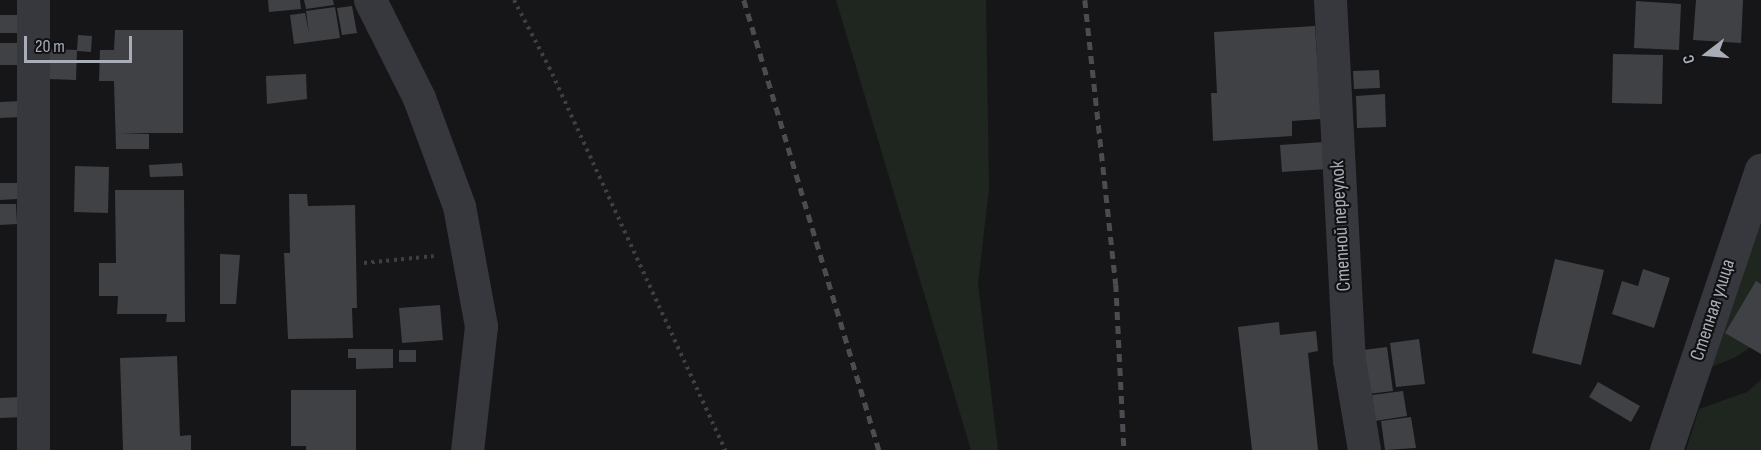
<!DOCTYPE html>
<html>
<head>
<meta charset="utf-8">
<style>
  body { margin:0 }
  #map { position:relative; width:1761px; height:450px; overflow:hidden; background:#161618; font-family:"Sofia Sans Condensed",sans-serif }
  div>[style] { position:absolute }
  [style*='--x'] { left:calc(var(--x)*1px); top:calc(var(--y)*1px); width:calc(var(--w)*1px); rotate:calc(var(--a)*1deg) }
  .green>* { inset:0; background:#1e261f }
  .building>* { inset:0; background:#404145 }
  .path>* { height:4px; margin-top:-2px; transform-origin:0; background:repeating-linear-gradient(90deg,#3d3f44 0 3px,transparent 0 7.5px) }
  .minor>* { height:33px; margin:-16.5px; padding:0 16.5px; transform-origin:16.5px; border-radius:16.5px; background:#37383d }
  .rail>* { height:4.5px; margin-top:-2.25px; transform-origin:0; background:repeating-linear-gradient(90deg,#4a4c52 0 8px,transparent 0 14px) }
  span { translate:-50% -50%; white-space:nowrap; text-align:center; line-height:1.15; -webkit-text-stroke:4.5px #111113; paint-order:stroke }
  .street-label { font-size:20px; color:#a8adb8 }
  .north { position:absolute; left:1677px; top:24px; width:60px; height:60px; -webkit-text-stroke:4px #111113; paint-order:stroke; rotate:254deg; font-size:16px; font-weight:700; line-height:24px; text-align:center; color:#a8adb8 }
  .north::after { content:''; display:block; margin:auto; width:21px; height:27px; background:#a8adb8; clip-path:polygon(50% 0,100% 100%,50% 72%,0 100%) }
  .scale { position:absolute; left:24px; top:36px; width:108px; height:27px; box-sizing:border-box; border:3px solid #a8adb8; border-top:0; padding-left:8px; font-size:18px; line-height:21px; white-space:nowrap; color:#a8adb8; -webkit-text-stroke:4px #111113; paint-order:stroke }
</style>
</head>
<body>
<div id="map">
  <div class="green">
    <i style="clip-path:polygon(836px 0,986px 0,989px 189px,978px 284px,998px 450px,971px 450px)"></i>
    <i style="clip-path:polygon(1761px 187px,1761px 340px,1736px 357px,1706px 369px)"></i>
    <i style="clip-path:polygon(1761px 380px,1761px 450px,1686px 450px,1699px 409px,1747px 392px)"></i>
  </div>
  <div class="building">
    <i style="clip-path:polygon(268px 0,300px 0,301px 9px,269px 12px)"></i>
    <i style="clip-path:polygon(304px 0,333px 0,334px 5px,306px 9px)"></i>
    <i style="clip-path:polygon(1696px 0,1743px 0,1741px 43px,1693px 40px)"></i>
    <i style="clip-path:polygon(1636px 1px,1681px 4px,1679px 50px,1634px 48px)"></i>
    <i style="clip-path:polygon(352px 6px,357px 33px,342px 35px,337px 8px)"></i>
    <i style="clip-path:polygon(335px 7px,340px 38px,294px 44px,290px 15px,305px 13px,309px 33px,306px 11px)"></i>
    <i style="clip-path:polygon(0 15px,21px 15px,21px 33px,0 33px)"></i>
    <i style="clip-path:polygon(1315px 26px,1321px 119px,1292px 121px,1292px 136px,1213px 141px,1211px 93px,1217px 93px,1214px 32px)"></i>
    <i style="clip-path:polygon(115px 30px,183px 30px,183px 133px,119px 133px,149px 134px,149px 149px,116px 149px,114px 81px,99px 81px,100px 50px,114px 50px)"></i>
    <i style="clip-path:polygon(78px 35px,92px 36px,91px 52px,77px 51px)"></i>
    <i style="clip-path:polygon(0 43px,22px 43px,22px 65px,0 65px)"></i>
    <i style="clip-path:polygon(49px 49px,77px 50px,76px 80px,48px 79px)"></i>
    <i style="clip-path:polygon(1613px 54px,1663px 55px,1662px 104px,1612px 103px)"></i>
    <i style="clip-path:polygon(1379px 70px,1380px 88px,1354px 89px,1353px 71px)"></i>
    <i style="clip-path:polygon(306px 74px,307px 99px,267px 104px,266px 76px)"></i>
    <i style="clip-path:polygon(1385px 94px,1386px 127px,1357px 128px,1356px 96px)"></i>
    <i style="clip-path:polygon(21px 101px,21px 117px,0 118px,0 102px)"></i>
    <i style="clip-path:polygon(1324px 142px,1326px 169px,1282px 172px,1280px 145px)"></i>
    <i style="clip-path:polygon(182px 163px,183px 176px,150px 177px,149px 165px)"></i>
    <i style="clip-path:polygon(75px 166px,109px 167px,108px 213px,74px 212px)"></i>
    <i style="clip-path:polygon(0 183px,17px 183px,17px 199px,0 200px)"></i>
    <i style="clip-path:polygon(115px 190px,184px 190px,185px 322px,166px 322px,167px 314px,117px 314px,118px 296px,99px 296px,99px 263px,116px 263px)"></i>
    <i style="clip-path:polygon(289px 194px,307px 194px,308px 206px,355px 205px,357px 308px,352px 308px,353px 338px,288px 339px,284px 253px,290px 253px)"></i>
    <i style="clip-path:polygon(0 204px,16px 204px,17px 224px,0 225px)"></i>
    <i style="clip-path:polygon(220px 254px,240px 255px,236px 304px,220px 304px)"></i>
    <i style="clip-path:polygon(1555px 259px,1604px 270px,1581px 365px,1532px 353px)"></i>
    <i style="clip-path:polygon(1643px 269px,1670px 278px,1654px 328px,1612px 314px,1622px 281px,1638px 286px)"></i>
    <i style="clip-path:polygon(1756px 281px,1761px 284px,1761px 354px,1725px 333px)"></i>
    <i style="clip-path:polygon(440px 305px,443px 340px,402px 343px,399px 308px)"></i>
    <i style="clip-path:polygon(1279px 322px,1280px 335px,1316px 331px,1318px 351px,1308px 353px,1318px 450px,1252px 450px,1238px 327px)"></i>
    <i style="clip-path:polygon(1419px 339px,1425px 384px,1396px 387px,1390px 343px)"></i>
    <i style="clip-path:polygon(1387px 347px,1393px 391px,1368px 394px,1363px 350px)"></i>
    <i style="clip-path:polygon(348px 349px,393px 349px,393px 368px,356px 369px,356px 358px,348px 358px)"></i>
    <i style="clip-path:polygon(399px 350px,416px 350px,416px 362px,399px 362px)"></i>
    <i style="clip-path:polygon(177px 356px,180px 436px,191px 435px,191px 450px,123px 450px,120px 358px)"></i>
    <i style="clip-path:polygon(1598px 382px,1640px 406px,1631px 422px,1589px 397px)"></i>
    <i style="clip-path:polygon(291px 390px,356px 390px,356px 450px,306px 450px,306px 446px,291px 446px)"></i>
    <i style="clip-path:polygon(1403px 391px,1407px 416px,1375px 421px,1372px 395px)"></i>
    <i style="clip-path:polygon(22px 397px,24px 417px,0 418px,0 398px)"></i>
    <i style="clip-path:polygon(1411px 417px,1416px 448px,1385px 450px,1381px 421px)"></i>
  </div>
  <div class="path">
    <i style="--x:514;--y:0;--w:76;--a:62.4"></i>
    <i style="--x:549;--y:67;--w:422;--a:65.3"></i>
    <i style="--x:364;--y:263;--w:70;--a:-5.7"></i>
  </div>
  <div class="minor">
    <i style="--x:33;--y:0;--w:450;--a:90"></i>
    <i style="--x:370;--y:0;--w:110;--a:63.4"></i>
    <i style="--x:419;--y:98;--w:115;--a:69.7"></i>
    <i style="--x:459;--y:206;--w:122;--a:79.6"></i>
    <i style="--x:481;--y:326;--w:125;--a:96.4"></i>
    <i style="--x:1330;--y:0;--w:361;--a:87"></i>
    <i style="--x:1349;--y:360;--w:91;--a:80.5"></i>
    <i style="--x:1666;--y:450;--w:296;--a:-71.3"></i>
  </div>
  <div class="rail">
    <i style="--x:744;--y:0;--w:470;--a:73.3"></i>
    <i style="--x:1085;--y:0;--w:286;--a:83.8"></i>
    <i style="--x:1116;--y:284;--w:166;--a:87.2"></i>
  </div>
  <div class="street-label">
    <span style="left:1341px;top:226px;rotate:-93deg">Степной переулок</span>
    <span style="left:1713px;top:310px;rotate:-72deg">Степная улица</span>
  </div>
  <div class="north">С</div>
  <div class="scale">20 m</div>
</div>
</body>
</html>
